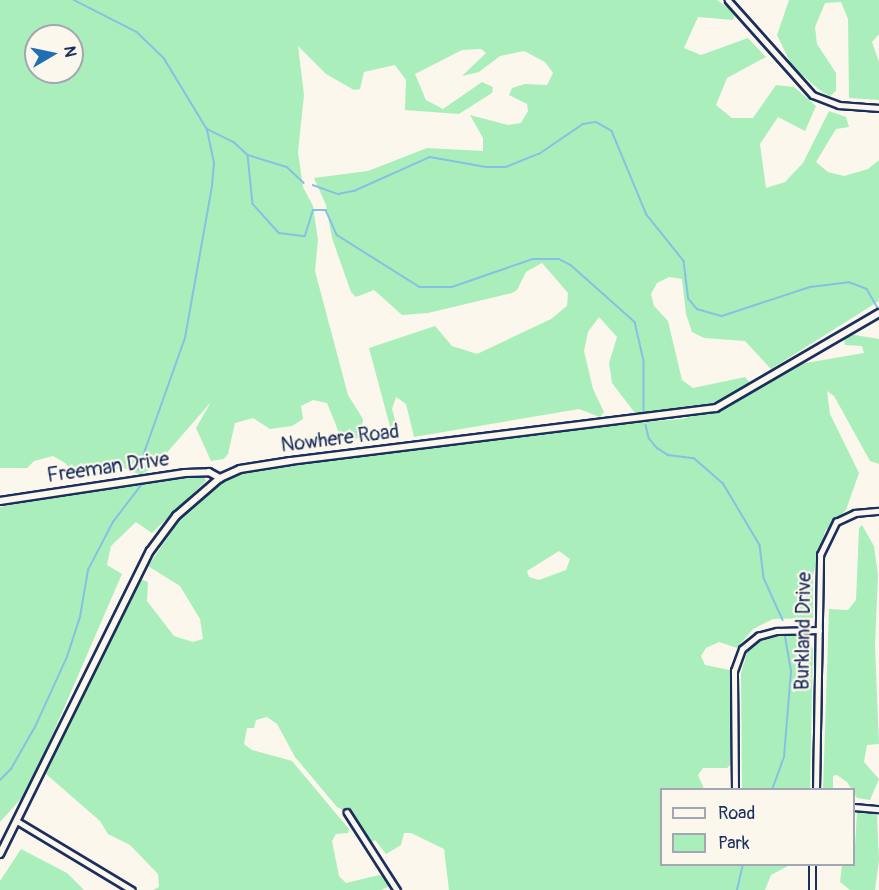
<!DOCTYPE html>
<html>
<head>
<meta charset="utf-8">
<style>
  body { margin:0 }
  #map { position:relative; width:879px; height:890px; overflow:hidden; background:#fbf7ec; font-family:Pangolin,sans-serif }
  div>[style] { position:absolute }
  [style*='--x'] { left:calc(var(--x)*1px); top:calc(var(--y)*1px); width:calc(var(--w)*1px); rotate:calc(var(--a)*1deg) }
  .green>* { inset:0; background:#aaefbb }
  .stream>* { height:1.5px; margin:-0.75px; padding:0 0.75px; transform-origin:0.75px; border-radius:0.75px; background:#84c2e4 }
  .roads { filter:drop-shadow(2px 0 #1b2f5e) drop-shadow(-2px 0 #1b2f5e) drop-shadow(0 2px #1b2f5e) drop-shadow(0 -2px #1b2f5e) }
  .minor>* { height:4.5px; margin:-2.25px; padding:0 2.25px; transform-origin:2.25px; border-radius:2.25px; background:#fbf7ec }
  .tertiary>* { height:6px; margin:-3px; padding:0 3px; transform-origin:3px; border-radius:3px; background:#fbf7ec }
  span { translate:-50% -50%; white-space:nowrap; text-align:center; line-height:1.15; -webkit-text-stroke:4.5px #fbf7ec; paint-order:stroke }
  .street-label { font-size:20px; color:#1b2f5e }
  .legend { position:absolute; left:660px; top:788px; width:195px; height:78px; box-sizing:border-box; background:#fbf7ec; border:2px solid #a1a7b3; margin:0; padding:8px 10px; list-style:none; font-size:18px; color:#1b2f5e }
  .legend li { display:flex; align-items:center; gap:12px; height:30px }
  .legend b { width:30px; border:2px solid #a1a7b3 }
  .north { position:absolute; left:24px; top:24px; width:60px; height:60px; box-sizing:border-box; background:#fbf7ec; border:2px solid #a1a7b3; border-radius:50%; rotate:81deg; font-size:16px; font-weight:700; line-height:24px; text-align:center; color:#1b2f5e }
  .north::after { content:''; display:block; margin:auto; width:21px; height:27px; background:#1f6fb2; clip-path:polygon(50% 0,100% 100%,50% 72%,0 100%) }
</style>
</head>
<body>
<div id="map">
  <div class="green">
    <i style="clip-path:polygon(evenodd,0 0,717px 0,735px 13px,733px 20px,698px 17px,684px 48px,701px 55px,748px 38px,766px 57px,727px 78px,716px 105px,732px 118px,753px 118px,776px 85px,794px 87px,816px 106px,805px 131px,778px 117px,760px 144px,766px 188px,785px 182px,803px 163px,829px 111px,846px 117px,849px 127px,836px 129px,816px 162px,828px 172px,844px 176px,868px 169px,879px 160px,879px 301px,771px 369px,745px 341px,704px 338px,692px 332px,686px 314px,682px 279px,669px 277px,657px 283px,651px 294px,654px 306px,668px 321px,682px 380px,693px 388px,745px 377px,749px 382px,747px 388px,705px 406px,635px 413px,612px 383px,609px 363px,617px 337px,599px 317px,588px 332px,584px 351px,593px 389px,604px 412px,600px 417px,579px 409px,414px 437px,406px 404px,396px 397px,392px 409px,399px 434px,392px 434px,369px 348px,435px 326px,452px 346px,477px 354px,551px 319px,567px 306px,568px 293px,542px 263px,526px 272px,517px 290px,512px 293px,428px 313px,402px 315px,374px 290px,356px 297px,351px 292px,332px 238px,326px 205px,314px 178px,368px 171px,427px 148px,483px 151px,483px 138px,470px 115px,508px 125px,521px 123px,528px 111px,527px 104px,509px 95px,512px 88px,525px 84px,547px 85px,553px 73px,545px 62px,524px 51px,500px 56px,479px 72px,462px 76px,486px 53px,481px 49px,462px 50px,415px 74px,426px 100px,443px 109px,482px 82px,493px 87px,492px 93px,459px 114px,405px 110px,406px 80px,395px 65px,364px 72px,360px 89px,354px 90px,326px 74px,298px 46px,304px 95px,298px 152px,303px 187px,313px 206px,318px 240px,315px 271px,348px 395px,363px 419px,361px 438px,342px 440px,327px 403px,313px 400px,301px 406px,303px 419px,292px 426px,270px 429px,253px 418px,235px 423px,228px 454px,224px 459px,211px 461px,196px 428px,211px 402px,157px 464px,141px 475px,124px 468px,78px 478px,65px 463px,53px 456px,34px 461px,27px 468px,0 468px,0 0,36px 36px,72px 36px,72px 72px,36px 72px,36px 36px)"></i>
    <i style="clip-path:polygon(789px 0,879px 0,879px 34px,872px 42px,879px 62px,879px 100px,849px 98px,848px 19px,841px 2px,825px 3px,815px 27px,817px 44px,836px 73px,836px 91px,830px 96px,822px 92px,792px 66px,777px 35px)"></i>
    <i style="clip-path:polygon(evenodd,849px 334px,879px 339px,879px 464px,870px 461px,834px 396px,827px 391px,830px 414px,859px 473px,846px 510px,825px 531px,813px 575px,813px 618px,773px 619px,753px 629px,737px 648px,719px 642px,706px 648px,701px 656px,705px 665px,730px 670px,730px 765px,727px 768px,703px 768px,698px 775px,704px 789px,662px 790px,662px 864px,790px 865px,771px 875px,765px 890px,449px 890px,444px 849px,411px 833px,404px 833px,401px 845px,386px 854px,375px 840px,369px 844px,350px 813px,337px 807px,295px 757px,277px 724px,267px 717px,256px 720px,254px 728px,247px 728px,244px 744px,252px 750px,292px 761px,349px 829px,348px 833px,336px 834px,332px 841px,339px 876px,346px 883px,379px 875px,389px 879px,390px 886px,381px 890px,153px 890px,159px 887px,158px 874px,130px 845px,108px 834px,100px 821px,46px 774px,89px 677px,140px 579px,148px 582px,147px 601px,174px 636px,193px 642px,203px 639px,200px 619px,180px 586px,148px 566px,189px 506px,229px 478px,258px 469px,606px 425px,681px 419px,715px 411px,794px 365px,864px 353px,862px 346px,845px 345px,844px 339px,849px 334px,559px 551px,570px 559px,566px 570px,539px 580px,529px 577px,527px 571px,559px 551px)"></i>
    <i style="clip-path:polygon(179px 475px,204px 477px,206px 481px,152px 533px,136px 522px,111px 546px,107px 565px,122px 574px,28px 791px,0 822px,0 507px)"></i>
    <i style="clip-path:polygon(862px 525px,874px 546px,878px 575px,875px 646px,879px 744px,867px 745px,864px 762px,879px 779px,870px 800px,857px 798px,847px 782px,837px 775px,833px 776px,833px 789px,823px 789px,829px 609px,848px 610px,856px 600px,859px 528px)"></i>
    <i style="clip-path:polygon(797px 634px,809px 638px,813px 650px,810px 789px,742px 789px,741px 673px,748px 650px,769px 636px)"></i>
    <i style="clip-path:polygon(857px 812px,877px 814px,879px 860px,875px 890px,850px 890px,840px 882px,842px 865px,854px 864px)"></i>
    <i style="clip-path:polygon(21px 849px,67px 873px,84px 890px,0 890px,0 881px)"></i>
  </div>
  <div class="stream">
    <i style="--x:74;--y:0;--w:71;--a:26.9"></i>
    <i style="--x:137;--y:32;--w:37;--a:44"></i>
    <i style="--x:164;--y:58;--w:83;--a:58.8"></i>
    <i style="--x:207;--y:129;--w:30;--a:26"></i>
    <i style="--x:234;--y:142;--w:19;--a:43"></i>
    <i style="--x:248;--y:155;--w:41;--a:17.1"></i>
    <i style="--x:287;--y:167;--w:23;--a:43"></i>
    <i style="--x:248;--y:155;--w:49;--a:84.2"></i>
    <i style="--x:253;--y:204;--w:39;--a:48"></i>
    <i style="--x:279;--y:233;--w:26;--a:7"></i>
    <i style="--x:305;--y:236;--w:27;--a:-73"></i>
    <i style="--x:313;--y:210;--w:13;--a:0"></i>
    <i style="--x:326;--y:210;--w:27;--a:66"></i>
    <i style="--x:337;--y:235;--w:98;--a:32.1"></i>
    <i style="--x:420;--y:287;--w:32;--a:0"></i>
    <i style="--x:452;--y:287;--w:86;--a:-19.1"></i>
    <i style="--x:533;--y:259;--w:26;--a:0"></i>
    <i style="--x:559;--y:259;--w:13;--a:27"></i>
    <i style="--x:571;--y:265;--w:86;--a:41.7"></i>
    <i style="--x:635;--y:322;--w:39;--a:77"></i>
    <i style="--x:644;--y:360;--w:52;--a:90"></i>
    <i style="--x:313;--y:185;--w:27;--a:20"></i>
    <i style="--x:338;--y:194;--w:16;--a:-11"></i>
    <i style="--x:354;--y:191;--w:83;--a:-24.1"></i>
    <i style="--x:430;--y:157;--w:58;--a:10"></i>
    <i style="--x:487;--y:167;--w:19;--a:0"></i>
    <i style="--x:506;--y:167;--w:35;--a:-22"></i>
    <i style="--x:539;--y:154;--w:53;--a:-34.3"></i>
    <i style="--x:583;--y:124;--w:13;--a:-9"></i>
    <i style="--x:596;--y:122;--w:18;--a:29"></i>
    <i style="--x:612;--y:131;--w:91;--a:67.4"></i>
    <i style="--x:647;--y:215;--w:59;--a:51.2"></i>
    <i style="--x:684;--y:261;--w:38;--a:83"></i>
    <i style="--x:689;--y:299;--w:13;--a:51"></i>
    <i style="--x:697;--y:309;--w:26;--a:16"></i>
    <i style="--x:722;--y:316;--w:93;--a:-18.2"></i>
    <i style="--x:810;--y:287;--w:39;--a:-7"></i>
    <i style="--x:849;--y:282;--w:19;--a:21"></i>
    <i style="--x:867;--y:289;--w:24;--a:60"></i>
    <i style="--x:646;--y:425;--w:13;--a:77"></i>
    <i style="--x:649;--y:438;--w:13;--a:51"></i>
    <i style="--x:657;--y:448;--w:13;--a:32"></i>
    <i style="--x:668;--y:455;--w:26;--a:7"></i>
    <i style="--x:694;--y:458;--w:38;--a:41"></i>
    <i style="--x:723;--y:483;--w:72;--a:59.2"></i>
    <i style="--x:760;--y:545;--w:33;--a:83"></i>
    <i style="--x:764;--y:578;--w:46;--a:65.7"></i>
    <i style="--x:138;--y:470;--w:140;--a:-70.4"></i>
    <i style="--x:185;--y:338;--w:154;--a:-79.9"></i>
    <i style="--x:212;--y:186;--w:23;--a:-85"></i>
    <i style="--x:214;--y:163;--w:35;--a:-102"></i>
    <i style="--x:0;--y:780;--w:16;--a:-45"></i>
    <i style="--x:11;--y:769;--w:48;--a:-60.3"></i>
    <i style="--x:35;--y:727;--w:77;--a:-65.4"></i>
    <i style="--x:67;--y:657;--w:42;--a:-72"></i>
    <i style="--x:80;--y:617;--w:48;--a:-80.3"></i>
    <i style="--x:88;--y:570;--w:54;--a:-62.5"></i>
    <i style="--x:113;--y:522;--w:48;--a:-52.7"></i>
    <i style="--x:772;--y:790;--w:35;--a:-70"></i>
    <i style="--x:784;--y:757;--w:86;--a:-85.3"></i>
    <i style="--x:791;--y:671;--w:34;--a:-100"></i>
    <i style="--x:737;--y:890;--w:27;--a:-77"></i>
  </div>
  <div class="roads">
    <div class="minor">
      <i style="--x:728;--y:0;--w:127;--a:48.2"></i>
      <i style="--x:813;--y:95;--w:28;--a:21"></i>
      <i style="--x:839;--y:105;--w:40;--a:4.3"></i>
      <i style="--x:735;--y:790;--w:119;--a:-90.5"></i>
      <i style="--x:734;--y:671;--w:23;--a:-70"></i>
      <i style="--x:742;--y:649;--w:21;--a:-39"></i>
      <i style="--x:758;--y:636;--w:20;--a:-15"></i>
      <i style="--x:777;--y:631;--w:42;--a:-1.4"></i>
      <i style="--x:816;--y:790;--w:235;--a:-89"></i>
      <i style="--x:820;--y:555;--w:37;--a:-64"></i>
      <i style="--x:836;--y:522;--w:21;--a:-25"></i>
      <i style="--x:855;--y:513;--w:24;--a:-5"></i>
      <i style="--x:854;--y:807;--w:25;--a:5"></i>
      <i style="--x:347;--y:812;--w:93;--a:57.3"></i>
      <i style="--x:17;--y:821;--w:134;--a:31"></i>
      <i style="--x:812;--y:890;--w:26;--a:-90"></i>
    </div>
    <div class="tertiary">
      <i style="--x:0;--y:501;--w:187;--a:-8.6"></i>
      <i style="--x:185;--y:473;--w:24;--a:-2"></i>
      <i style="--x:209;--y:472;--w:13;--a:29"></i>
      <i style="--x:0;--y:854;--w:338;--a:-63.7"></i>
      <i style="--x:150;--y:551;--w:44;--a:-53.4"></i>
      <i style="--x:176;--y:516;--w:58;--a:-40.8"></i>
      <i style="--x:220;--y:478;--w:22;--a:-24"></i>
      <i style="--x:240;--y:469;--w:51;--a:-9.1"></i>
      <i style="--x:290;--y:461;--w:429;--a:-7.1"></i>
      <i style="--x:716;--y:408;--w:189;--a:-30.2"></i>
    </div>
  </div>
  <div class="street-label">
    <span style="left:340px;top:438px;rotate:-7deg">Nowhere Road</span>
    <span style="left:108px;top:467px;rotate:-8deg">Freeman Drive</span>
    <span style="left:803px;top:631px;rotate:-89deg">Burkland Drive</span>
  </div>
  <ul class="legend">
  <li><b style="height:8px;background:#fbf7ec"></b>Road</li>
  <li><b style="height:16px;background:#aaefbb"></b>Park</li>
  </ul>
  <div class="north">N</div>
</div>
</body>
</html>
